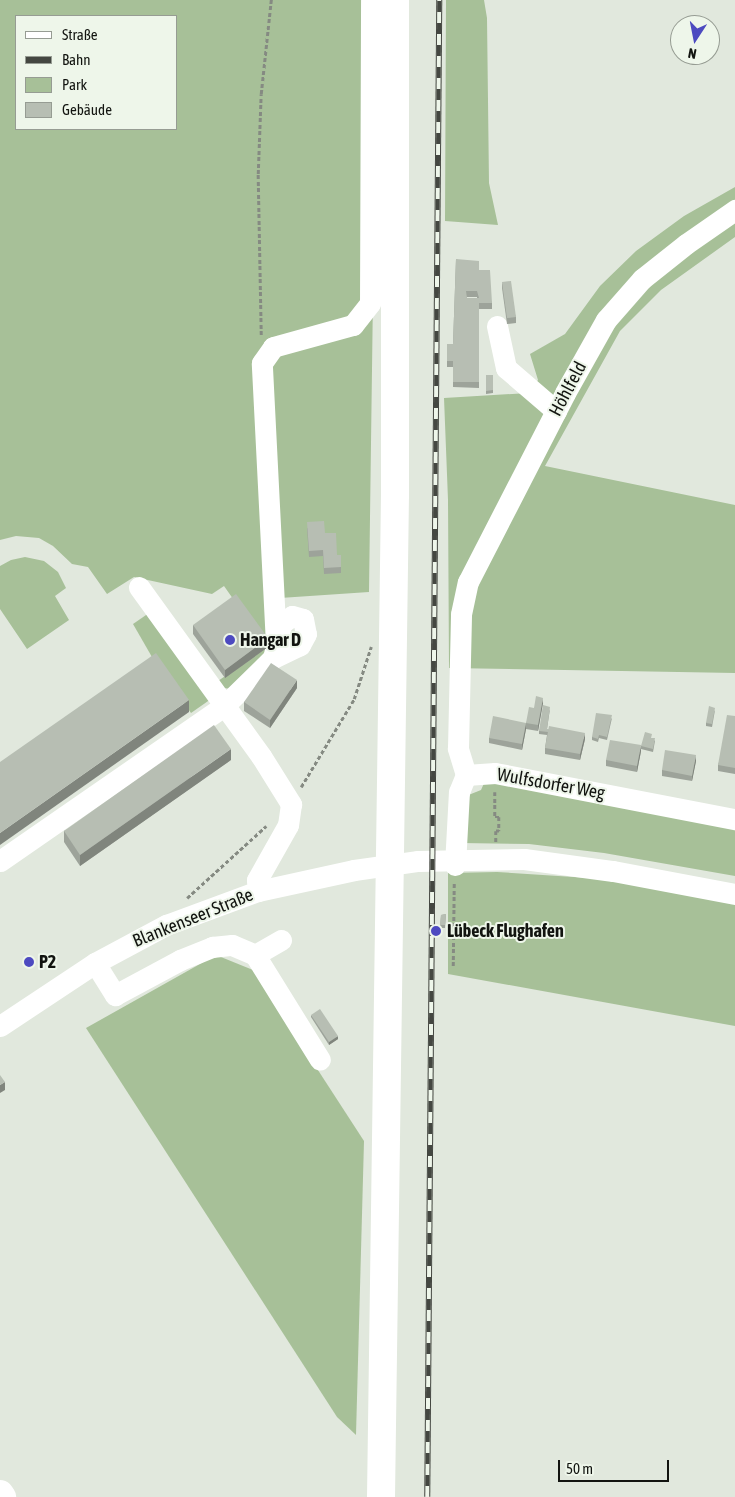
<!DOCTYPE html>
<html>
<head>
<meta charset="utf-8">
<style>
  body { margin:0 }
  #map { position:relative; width:735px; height:1497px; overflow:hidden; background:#e1e8dd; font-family:"Asap Condensed",sans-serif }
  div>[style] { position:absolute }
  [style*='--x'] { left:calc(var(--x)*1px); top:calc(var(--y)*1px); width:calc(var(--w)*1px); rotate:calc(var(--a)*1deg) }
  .green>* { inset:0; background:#a7c098 }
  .path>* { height:2.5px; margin-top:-1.25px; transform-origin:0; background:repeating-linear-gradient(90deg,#858a82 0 4px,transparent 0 6.5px) }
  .minor>* { height:21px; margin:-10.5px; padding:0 10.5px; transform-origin:10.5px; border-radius:10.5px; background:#fff }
  .major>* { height:28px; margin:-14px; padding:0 14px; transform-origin:14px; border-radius:14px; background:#fff }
  .rail>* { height:5.5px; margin-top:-2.75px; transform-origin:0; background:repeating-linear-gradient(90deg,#eef6ea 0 11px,#444741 0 22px); box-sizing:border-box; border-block:1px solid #444741 }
  .wall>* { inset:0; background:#9da39a }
  .shaded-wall>* { inset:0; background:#80857d }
  .building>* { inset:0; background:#b7beb3 }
  .dots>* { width:14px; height:14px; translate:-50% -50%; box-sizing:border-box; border:2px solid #eef6ea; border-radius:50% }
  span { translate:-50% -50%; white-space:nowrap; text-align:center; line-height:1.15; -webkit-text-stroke:4px #eef6ea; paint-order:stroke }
  .street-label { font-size:18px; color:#121410 }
  .poi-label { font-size:18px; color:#121410; font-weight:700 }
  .left { translate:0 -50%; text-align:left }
  .legend { position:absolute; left:15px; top:15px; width:162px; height:115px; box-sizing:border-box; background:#eef6ea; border:1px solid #969c93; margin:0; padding:6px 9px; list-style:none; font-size:15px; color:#121410 }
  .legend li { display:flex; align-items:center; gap:10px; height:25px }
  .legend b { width:25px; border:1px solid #969c93 }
  .north { position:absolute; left:670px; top:15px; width:50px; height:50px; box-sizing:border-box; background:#eef6ea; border:1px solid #969c93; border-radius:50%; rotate:191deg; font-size:14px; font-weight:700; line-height:20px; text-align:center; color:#121410 }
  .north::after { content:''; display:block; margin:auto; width:18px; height:22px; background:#4d4ac0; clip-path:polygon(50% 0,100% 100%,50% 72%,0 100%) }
  .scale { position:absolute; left:558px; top:1460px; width:111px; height:22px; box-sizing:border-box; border:2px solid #121410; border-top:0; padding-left:6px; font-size:15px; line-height:18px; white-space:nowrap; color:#121410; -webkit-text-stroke:4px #eef6ea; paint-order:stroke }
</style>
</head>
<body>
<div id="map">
  <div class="green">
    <i style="clip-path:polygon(evenodd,0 0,377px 0,369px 592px,280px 598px,269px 649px,231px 689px,224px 688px,218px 681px,267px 647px,224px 586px,212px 594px,134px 577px,107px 594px,88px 567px,72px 564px,53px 546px,39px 538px,16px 536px,0 540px,0 0,16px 16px,176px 16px,176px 129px,16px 129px,16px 16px)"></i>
    <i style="clip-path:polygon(446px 0,484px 0,487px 18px,489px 183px,498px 225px,445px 221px)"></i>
    <i style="clip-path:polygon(735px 187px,735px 237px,661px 290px,620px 331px,545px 466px,735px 505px,735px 673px,449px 668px,448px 500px,444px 398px,529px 393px,538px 380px,530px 354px,565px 334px,600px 286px,636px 251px,684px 216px)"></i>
    <i style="clip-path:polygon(25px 557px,44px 561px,58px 572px,66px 588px,55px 596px,69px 620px,27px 649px,0 609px,0 566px,11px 560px)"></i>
    <i style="clip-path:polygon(149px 613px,211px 699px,191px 713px,156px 664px,133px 624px)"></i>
    <i style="clip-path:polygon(485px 781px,735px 826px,735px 876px,604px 853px,529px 844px,461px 843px,466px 796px,481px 790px)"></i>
    <i style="clip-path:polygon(497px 872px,620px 880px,735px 904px,735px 1026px,448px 974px,448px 873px)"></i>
    <i style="clip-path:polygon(216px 955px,253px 970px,364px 1141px,356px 1435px,337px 1417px,86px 1028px)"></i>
  </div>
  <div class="path">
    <i style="--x:261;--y:335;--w:161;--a:-91.1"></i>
    <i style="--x:258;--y:174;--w:80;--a:-87.9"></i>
    <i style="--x:261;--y:94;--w:95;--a:-83.9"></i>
    <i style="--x:301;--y:787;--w:103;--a:-58.9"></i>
    <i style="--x:354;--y:699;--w:55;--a:-71.9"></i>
    <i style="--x:495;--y:792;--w:25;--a:90"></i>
    <i style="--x:495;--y:817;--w:4;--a:0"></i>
    <i style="--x:499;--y:817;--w:14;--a:90"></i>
    <i style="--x:499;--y:831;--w:3;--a:180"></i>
    <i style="--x:496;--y:831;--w:12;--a:90"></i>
    <i style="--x:187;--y:898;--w:107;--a:-42.3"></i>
    <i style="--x:453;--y:966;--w:84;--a:-89.3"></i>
  </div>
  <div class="minor">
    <i style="--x:497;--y:326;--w:43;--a:77.9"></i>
    <i style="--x:506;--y:368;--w:66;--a:40.7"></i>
    <i style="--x:139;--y:587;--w:208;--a:54.2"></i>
    <i style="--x:261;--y:756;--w:57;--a:58"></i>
    <i style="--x:291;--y:804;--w:21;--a:98"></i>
    <i style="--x:288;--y:825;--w:63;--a:119.4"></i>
    <i style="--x:257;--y:880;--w:11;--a:85"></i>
    <i style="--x:276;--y:644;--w:281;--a:-92.9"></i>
    <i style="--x:262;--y:363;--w:19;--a:-55"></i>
    <i style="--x:273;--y:347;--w:83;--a:-15.4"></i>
    <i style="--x:353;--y:325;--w:28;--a:-52"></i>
    <i style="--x:370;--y:303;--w:303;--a:-89.8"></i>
    <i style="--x:466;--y:775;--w:28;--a:-107"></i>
    <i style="--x:458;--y:748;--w:134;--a:-88.7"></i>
    <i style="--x:461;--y:614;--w:33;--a:-78"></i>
    <i style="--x:468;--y:582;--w:212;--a:-62.8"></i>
    <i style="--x:565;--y:393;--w:84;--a:-60.7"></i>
    <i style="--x:606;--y:320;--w:55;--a:-48.7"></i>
    <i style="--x:642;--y:279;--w:56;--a:-38.5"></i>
    <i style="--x:686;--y:244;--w:60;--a:-34.8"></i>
    <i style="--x:466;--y:775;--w:29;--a:-4"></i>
    <i style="--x:495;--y:773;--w:244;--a:10.9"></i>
    <i style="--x:0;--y:861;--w:274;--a:-34.7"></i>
    <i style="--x:225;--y:705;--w:67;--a:-44.4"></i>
    <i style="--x:273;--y:658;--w:36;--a:-76"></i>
    <i style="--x:282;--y:623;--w:12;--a:-35"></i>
    <i style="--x:292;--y:616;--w:11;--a:15"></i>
    <i style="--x:303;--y:619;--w:15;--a:79"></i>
    <i style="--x:306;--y:634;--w:13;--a:119"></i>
    <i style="--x:300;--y:645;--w:30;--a:154"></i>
    <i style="--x:455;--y:865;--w:73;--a:-86.9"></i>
    <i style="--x:459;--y:792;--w:18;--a:-68"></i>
    <i style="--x:255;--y:955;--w:30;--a:-30"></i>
    <i style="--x:95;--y:963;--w:38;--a:58"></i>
    <i style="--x:115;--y:995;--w:74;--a:-28.3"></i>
    <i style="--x:180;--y:960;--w:35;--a:-22"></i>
    <i style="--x:212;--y:947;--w:20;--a:-6"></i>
    <i style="--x:232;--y:945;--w:25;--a:23"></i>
    <i style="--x:255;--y:955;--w:123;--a:58.2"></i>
    <i style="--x:0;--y:1026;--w:114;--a:-33.6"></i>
    <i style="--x:95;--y:963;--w:81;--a:-28.2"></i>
    <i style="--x:166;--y:925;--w:98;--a:-20.3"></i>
    <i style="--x:258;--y:891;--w:98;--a:-12.3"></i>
    <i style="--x:354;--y:870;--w:65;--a:-8"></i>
    <i style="--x:418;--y:861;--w:106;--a:-1.1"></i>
    <i style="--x:524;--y:859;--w:90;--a:7.7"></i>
    <i style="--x:613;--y:871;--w:124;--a:10.7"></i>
  </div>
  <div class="major">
    <i style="--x:0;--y:1494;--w:4;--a:56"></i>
    <i style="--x:381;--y:1497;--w:1002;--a:-89.2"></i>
    <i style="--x:395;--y:495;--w:495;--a:-90"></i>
  </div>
  <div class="rail">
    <i style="--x:427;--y:1497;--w:1497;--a:-89.54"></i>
  </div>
  <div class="wall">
    <i style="clip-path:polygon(evenodd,456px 259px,479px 270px,492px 303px,492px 309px,479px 309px,479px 388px,453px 387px,453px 367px,447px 367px,447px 344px,453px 344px,456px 259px,467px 297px,477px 297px,477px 298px,467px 298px,467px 297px)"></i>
    <i style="clip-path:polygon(502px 282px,516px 317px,516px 323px,507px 324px,502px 288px)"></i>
    <i style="clip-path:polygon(486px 375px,493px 375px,493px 393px,486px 394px)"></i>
    <i style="clip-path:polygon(307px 528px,325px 533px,337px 555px,341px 555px,341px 573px,324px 574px,323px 556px,309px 557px)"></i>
    <i style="clip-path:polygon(193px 625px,268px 647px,225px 678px,193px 634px)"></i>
    <i style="clip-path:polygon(297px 688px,270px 728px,244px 711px,244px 702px)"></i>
    <i style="clip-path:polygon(543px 703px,538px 731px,526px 729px,522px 750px,489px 743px,489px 738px,526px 723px,534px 708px)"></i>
    <i style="clip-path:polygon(550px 709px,547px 729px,585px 739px,580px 760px,545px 754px,545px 748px,547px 735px,539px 734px,539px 731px)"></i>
    <i style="clip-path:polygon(715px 710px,712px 727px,706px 726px,706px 723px)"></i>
    <i style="clip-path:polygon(735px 716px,735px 774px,718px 771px,718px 765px)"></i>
    <i style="clip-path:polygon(612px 718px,607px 740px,599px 738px,598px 742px,592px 740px,592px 737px)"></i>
    <i style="clip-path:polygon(652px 738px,655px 741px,653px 752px,641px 749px,641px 746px)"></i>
    <i style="clip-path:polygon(641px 751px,637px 772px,606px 766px,606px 760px)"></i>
    <i style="clip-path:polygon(231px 760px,80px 866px,64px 842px,64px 831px)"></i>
    <i style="clip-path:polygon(696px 761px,692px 781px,662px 776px,662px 770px)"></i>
    <i style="clip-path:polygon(446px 914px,445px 928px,440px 928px,441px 915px)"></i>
    <i style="clip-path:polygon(311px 1015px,338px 1039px,329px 1045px,311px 1017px)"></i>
  </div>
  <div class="shaded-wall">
    <i style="clip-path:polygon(268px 638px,268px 647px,225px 678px,225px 670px)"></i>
    <i style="clip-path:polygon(297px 680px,297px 688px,270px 728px,270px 720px)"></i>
    <i style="clip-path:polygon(543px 698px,543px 703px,538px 731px,538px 725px)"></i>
    <i style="clip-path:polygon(189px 700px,189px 712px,0 845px,0 833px)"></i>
    <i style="clip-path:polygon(526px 723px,526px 729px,522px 750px,522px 744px)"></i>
    <i style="clip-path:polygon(585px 733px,585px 739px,580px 760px,580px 754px)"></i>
    <i style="clip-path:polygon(641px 745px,641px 751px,637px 772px,637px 766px)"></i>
    <i style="clip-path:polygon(231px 749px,231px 760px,80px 866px,80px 855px)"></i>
    <i style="clip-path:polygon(696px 755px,696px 761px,692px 781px,692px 776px)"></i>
    <i style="clip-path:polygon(338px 1036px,338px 1039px,329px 1045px,329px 1042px)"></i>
    <i style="clip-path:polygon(5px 1082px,5px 1090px,0 1093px,0 1085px)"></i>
  </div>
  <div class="building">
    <i style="clip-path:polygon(evenodd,456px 259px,479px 261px,479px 270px,490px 270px,492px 303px,479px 303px,479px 382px,453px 382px,453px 361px,447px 361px,447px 344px,453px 344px,456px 259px,466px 291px,477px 291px,479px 298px,467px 298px,466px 291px)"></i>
    <i style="clip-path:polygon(511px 281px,516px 317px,507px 318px,502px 282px)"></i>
    <i style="clip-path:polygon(486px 375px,493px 375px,493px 390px,486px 391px)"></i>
    <i style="clip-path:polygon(324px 521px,325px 533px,336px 533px,337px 555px,341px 555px,341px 567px,324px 568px,323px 550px,309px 551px,307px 522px)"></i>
    <i style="clip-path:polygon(236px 594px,268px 638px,225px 670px,193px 625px)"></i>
    <i style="clip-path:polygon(156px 653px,189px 700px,0 833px,0 762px)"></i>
    <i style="clip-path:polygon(271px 663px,297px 680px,270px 720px,244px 702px)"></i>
    <i style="clip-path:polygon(536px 696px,543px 698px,538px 725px,526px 723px,529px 707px,534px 708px)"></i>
    <i style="clip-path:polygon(543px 705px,550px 707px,547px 729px,549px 729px,548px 732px,539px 731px)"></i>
    <i style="clip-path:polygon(709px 706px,715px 708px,712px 724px,706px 723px)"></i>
    <i style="clip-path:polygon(596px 713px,612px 715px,607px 737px,599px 735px,598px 739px,592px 737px)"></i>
    <i style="clip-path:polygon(727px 715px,735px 716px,735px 768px,718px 765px)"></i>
    <i style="clip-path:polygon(493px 716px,526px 723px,522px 744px,489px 738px)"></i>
    <i style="clip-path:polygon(214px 725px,231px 749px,80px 855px,64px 831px)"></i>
    <i style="clip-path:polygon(549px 726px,585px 733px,580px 754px,545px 748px)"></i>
    <i style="clip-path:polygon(645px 732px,652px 734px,651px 738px,655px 738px,653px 749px,641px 746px)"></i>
    <i style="clip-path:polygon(610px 740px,641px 745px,637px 766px,606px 760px)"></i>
    <i style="clip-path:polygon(665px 750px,696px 755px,692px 776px,662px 770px)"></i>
    <i style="clip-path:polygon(446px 914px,445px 925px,440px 925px,441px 915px)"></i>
    <i style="clip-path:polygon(320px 1009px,338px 1036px,329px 1042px,311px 1015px)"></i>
    <i style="clip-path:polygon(0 1075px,5px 1082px,0 1085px)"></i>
  </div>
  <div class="dots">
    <i style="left:230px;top:640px;background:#4d4ac0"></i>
    <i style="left:436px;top:931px;background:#4d4ac0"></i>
    <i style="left:29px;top:962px;background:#4d4ac0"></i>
  </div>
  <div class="street-label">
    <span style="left:568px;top:389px;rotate:-62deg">Höhlfeld</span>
    <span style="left:551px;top:784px;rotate:10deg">Wulfsdorfer Weg</span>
    <span style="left:193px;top:918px;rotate:-22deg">Blankenseer Straße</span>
  </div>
  <div class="poi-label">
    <span class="left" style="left:240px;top:640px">Hangar D</span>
    <span class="left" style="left:447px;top:931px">Lübeck Flughafen</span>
    <span class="left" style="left:39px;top:962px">P2</span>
  </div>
  <ul class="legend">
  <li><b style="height:6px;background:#fff"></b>Straße</li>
  <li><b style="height:6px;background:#444741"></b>Bahn</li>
  <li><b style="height:14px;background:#a7c098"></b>Park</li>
  <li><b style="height:14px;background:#b7beb3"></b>Gebäude</li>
  </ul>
  <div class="north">N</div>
  <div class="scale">50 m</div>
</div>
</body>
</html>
